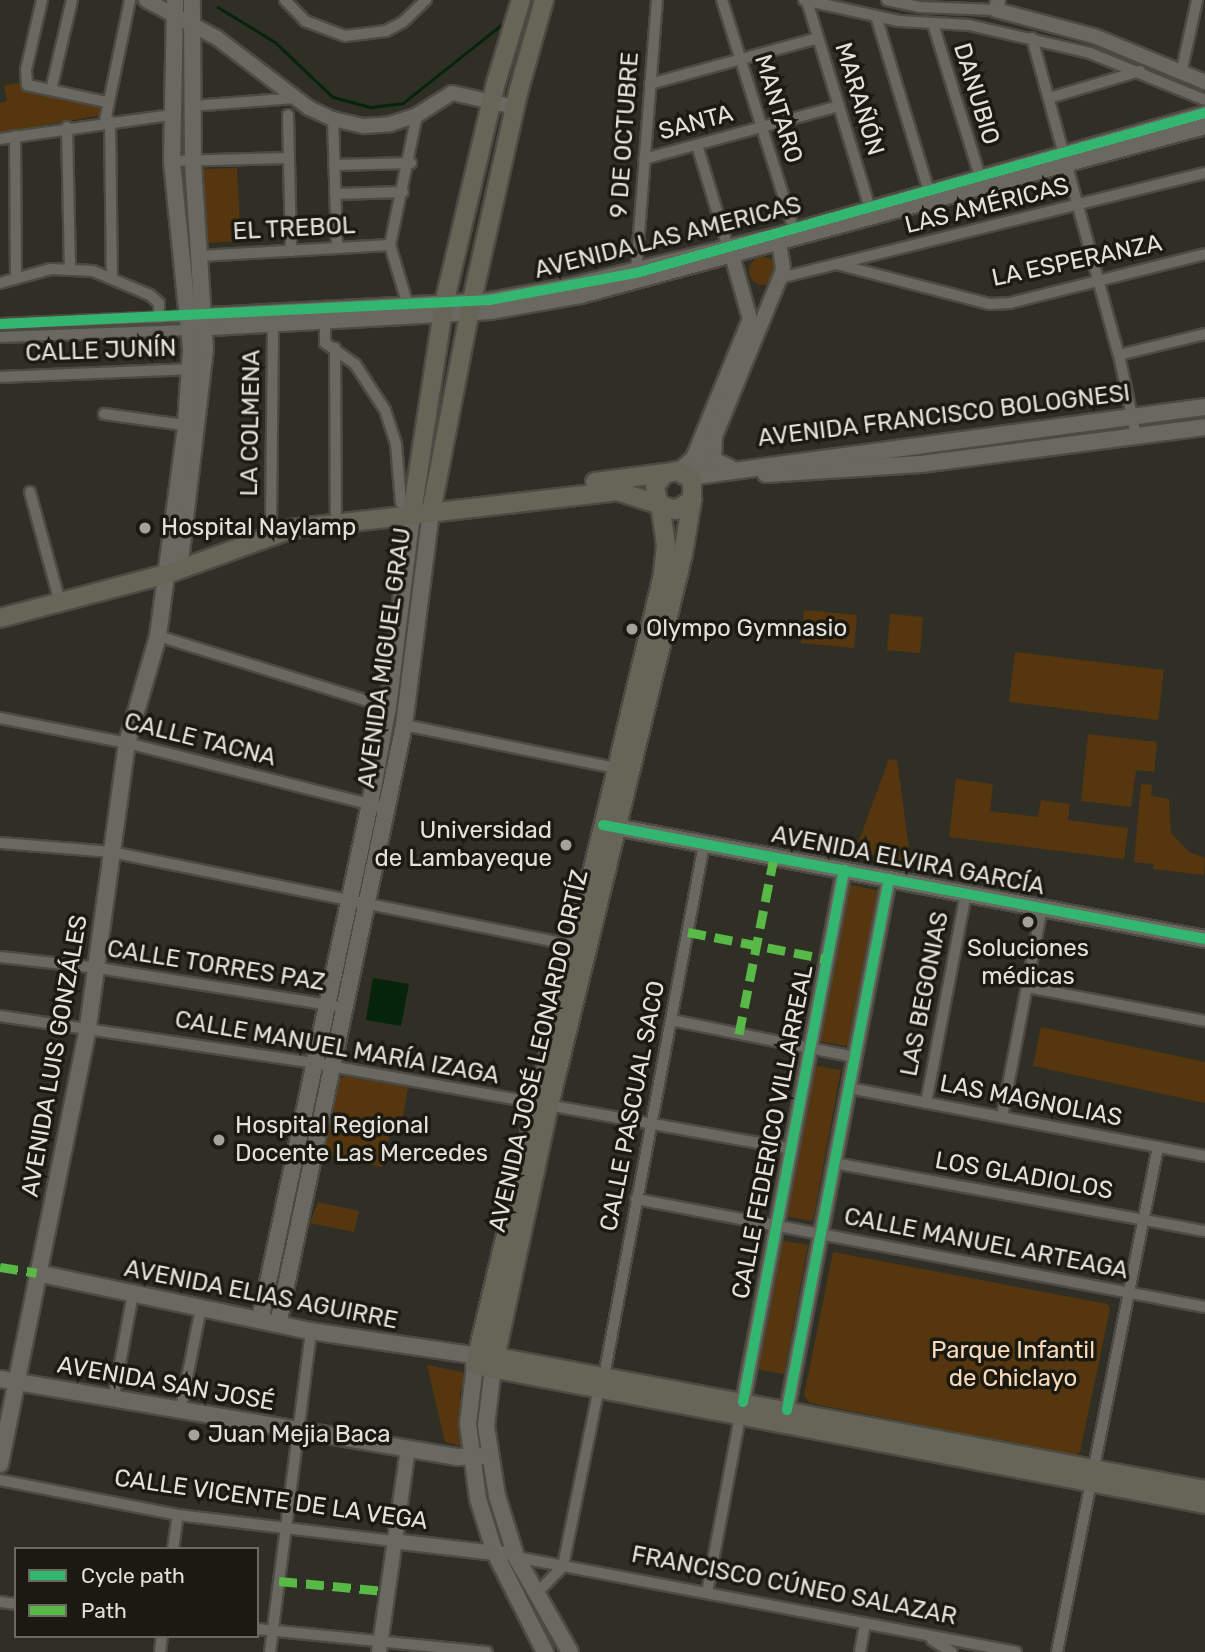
<!DOCTYPE html>
<html>
<head>
<meta charset="utf-8">
<style>
  body { margin:0 }
  #map { position:relative; width:1205px; height:1652px; overflow:hidden; background:#302f25; font-family:Rubik,sans-serif }
  div>[style] { position:absolute }
  [style*='--x'] { left:calc(var(--x)*1px); top:calc(var(--y)*1px); width:calc(var(--w)*1px); rotate:calc(var(--a)*1deg) }
  .green>* { inset:0; background:#56360e }
  .round { border-radius:50% }
  .water>* { inset:0; background:#062409 }
  .stream>* { height:2.5px; margin:-1.25px; padding:0 1.25px; transform-origin:1.25px; border-radius:1.25px; background:#062409 }
  .roads { filter:drop-shadow(2px 0 #4c4b43) drop-shadow(-2px 0 #4c4b43) drop-shadow(0 2px #4c4b43) drop-shadow(0 -2px #4c4b43) }
  .minor>* { height:10px; margin:-5px; padding:0 5px; transform-origin:5px; border-radius:5px; background:#696961 }
  .tertiary>* { height:14px; margin:-7px; padding:0 7px; transform-origin:7px; border-radius:7px; background:#696961 }
  .secondary>* { height:16px; margin:-8px; padding:0 8px; transform-origin:8px; border-radius:8px; background:#696961 }
  .primary>* { height:18px; margin:-9px; padding:0 9px; transform-origin:9px; border-radius:9px; background:#676557 }
  .quiet>* { height:9px; margin-top:-4.5px; transform-origin:0; background:repeating-linear-gradient(90deg,#58b947 0 18px,transparent 0 27px) }
  .cycleway>* { height:10px; margin:-5px; padding:0 5px; transform-origin:5px; border-radius:5px; background:#33b770 }
  .dots>* { width:19px; height:19px; translate:-50% -50%; box-sizing:border-box; border:4px solid #1b1a12; border-radius:50% }
  span { translate:-50% -50%; white-space:nowrap; text-align:center; line-height:1.15; -webkit-text-stroke:7px #1b1a12; paint-order:stroke }
  .street-label { font-size:24px; color:#e3e2d7 }
  .poi-label { font-size:24px; color:#e3e2d7 }
  .left { translate:0 -50%; text-align:left }
  .right { translate:-100% -50%; text-align:right }
  .park-label { font-size:24px; color:#fad9b9 }
  .legend { position:absolute; left:14px; top:1547px; width:245px; height:91px; box-sizing:border-box; background:#1b1a12; border:2px solid #6b6a61; margin:0; padding:9px 12px; list-style:none; font-size:21px; color:#e3e2d7 }
  .legend li { display:flex; align-items:center; gap:14px; height:35px }
  .legend b { width:35px; border:2px solid #6b6a61 }
</style>
</head>
<body>
<div id="map">
  <div class="green">
    <i style="clip-path:polygon(25px 82px,99px 104px,103px 107px,102px 115px,0 133px,0 103px,7px 101px,4px 85px)"></i>
    <i style="clip-path:polygon(237px 168px,241px 241px,206px 243px,202px 169px)"></i>
    <i class="round" style="left:749px;top:257px;width:28px;height:28px"></i>
    <i style="clip-path:polygon(804px 610px,857px 615px,854px 648px,801px 643px)"></i>
    <i style="clip-path:polygon(890px 614px,923px 617px,920px 653px,887px 650px)"></i>
    <i style="clip-path:polygon(1015px 652px,1164px 670px,1158px 720px,1009px 702px)"></i>
    <i style="clip-path:polygon(1088px 734px,1157px 742px,1154px 772px,1136px 770px,1131px 807px,1081px 801px)"></i>
    <i style="clip-path:polygon(889px 759px,897px 760px,911px 863px,855px 851px)"></i>
    <i style="clip-path:polygon(956px 779px,993px 784px,990px 811px,1038px 817px,1041px 800px,1070px 804px,1068px 820px,1128px 828px,1124px 859px,949px 837px)"></i>
    <i style="clip-path:polygon(1141px 784px,1152px 785px,1151px 796px,1169px 799px,1171px 833px,1189px 852px,1205px 858px,1204px 875px,1153px 869px,1154px 864px,1134px 862px)"></i>
    <i style="clip-path:polygon(847px 884px,880px 891px,851px 1047px,818px 1041px)"></i>
    <i style="clip-path:polygon(1041px 1027px,1205px 1062px,1205px 1103px,1033px 1066px)"></i>
    <i style="clip-path:polygon(813px 1065px,841px 1070px,813px 1221px,784px 1216px)"></i>
    <i style="clip-path:polygon(345px 1076px,408px 1087px,400px 1134px,390px 1133px,382px 1167px,326px 1155px,321px 1145px,337px 1079px)"></i>
    <i style="clip-path:polygon(318px 1202px,359px 1211px,354px 1232px,310px 1223px)"></i>
    <i style="clip-path:polygon(779px 1240px,808px 1245px,784px 1374px,756px 1369px)"></i>
    <i style="clip-path:polygon(833px 1252px,1107px 1304px,1110px 1309px,1080px 1452px,1075px 1456px,810px 1403px,804px 1395px)"></i>
    <i style="clip-path:polygon(427px 1365px,462px 1372px,465px 1377px,460px 1394px,461px 1446px,445px 1442px)"></i>
  </div>
  <div class="water">
    <i style="clip-path:polygon(373px 978px,409px 984px,401px 1026px,366px 1020px)"></i>
  </div>
  <div class="stream">
    <i style="--x:218;--y:7;--w:67;--a:31.6"></i>
    <i style="--x:275;--y:42;--w:80;--a:43.5"></i>
    <i style="--x:333;--y:97;--w:39;--a:15"></i>
    <i style="--x:371;--y:107;--w:32;--a:-7"></i>
    <i style="--x:403;--y:103;--w:125;--a:-38.5"></i>
  </div>
  <div class="roads">
    <div class="minor">
      <i style="--x:42;--y:0;--w:72;--a:102.9"></i>
      <i style="--x:26;--y:70;--w:15;--a:86"></i>
      <i style="--x:27;--y:85;--w:82;--a:12"></i>
      <i style="--x:285;--y:0;--w:29;--a:46"></i>
      <i style="--x:305;--y:21;--w:43;--a:20.6"></i>
      <i style="--x:345;--y:36;--w:41;--a:-7"></i>
      <i style="--x:386;--y:31;--w:19;--a:-28"></i>
      <i style="--x:403;--y:22;--w:32;--a:-44"></i>
      <i style="--x:722;--y:0;--w:241;--a:72.6"></i>
      <i style="--x:804;--y:0;--w:97;--a:12.5"></i>
      <i style="--x:899;--y:21;--w:70;--a:3.3"></i>
      <i style="--x:969;--y:25;--w:124;--a:13"></i>
      <i style="--x:1090;--y:53;--w:124;--a:22.2"></i>
      <i style="--x:887;--y:0;--w:33;--a:12"></i>
      <i style="--x:919;--y:7;--w:77;--a:2.2"></i>
      <i style="--x:807;--y:1;--w:217;--a:73.1"></i>
      <i style="--x:876;--y:16;--w:184;--a:73.2"></i>
      <i style="--x:933;--y:24;--w:160;--a:72.9"></i>
      <i style="--x:1032;--y:38;--w:329;--a:74.7"></i>
      <i style="--x:1119;--y:355;--w:83;--a:78.1"></i>
      <i style="--x:1182;--y:69;--w:71;--a:-77.7"></i>
      <i style="--x:650;--y:84;--w:174;--a:-15.3"></i>
      <i style="--x:51;--y:90;--w:92;--a:-76.9"></i>
      <i style="--x:1049;--y:98;--w:95;--a:-16.5"></i>
      <i style="--x:192;--y:106;--w:104;--a:-4.4"></i>
      <i style="--x:288;--y:115;--w:136;--a:88.7"></i>
      <i style="--x:333;--y:119;--w:129;--a:88.2"></i>
      <i style="--x:105;--y:121;--w:124;--a:-78.3"></i>
      <i style="--x:110;--y:121;--w:154;--a:89.3"></i>
      <i style="--x:67;--y:127;--w:140;--a:88.8"></i>
      <i style="--x:15;--y:136;--w:142;--a:89.6"></i>
      <i style="--x:0;--y:139;--w:173;--a:-8"></i>
      <i style="--x:697;--y:145;--w:108;--a:73.2"></i>
      <i style="--x:644;--y:159;--w:202;--a:-15.2"></i>
      <i style="--x:172;--y:161;--w:117;--a:-1.5"></i>
      <i style="--x:334;--y:165;--w:77;--a:-1.5"></i>
      <i style="--x:335;--y:194;--w:68;--a:-1.7"></i>
      <i style="--x:199;--y:256;--w:191;--a:-3.3"></i>
      <i style="--x:840;--y:265;--w:155;--a:14.6"></i>
      <i style="--x:990;--y:304;--w:20;--a:-3"></i>
      <i style="--x:1010;--y:303;--w:201;--a:-14.1"></i>
      <i style="--x:636;--y:273;--w:274;--a:-85.6"></i>
      <i style="--x:780;--y:278;--w:438;--a:-13.9"></i>
      <i style="--x:0;--y:283;--w:53;--a:-15.4"></i>
      <i style="--x:51;--y:269;--w:42;--a:2.7"></i>
      <i style="--x:93;--y:271;--w:62;--a:22.8"></i>
      <i style="--x:150;--y:295;--w:12;--a:42"></i>
      <i style="--x:159;--y:303;--w:15;--a:90"></i>
      <i style="--x:409;--y:309;--w:67;--a:-106.5"></i>
      <i style="--x:390;--y:245;--w:133;--a:-78.3"></i>
      <i style="--x:325;--y:316;--w:27;--a:90"></i>
      <i style="--x:325;--y:343;--w:37;--a:35"></i>
      <i style="--x:355;--y:364;--w:55;--a:56.9"></i>
      <i style="--x:385;--y:410;--w:36;--a:72"></i>
      <i style="--x:396;--y:444;--w:59;--a:85.2"></i>
      <i style="--x:0;--y:324;--w:188;--a:-2.4"></i>
      <i style="--x:0;--y:337;--w:189;--a:-2.1"></i>
      <i style="--x:335;--y:348;--w:164;--a:89.7"></i>
      <i style="--x:1119;--y:355;--w:89;--a:-13.7"></i>
      <i style="--x:0;--y:377;--w:193;--a:-2.4"></i>
      <i style="--x:104;--y:414;--w:88;--a:7.9"></i>
      <i style="--x:30;--y:492;--w:107;--a:74.8"></i>
      <i style="--x:271;--y:522;--w:199;--a:-89.4"></i>
      <i style="--x:158;--y:636;--w:241;--a:17.2"></i>
      <i style="--x:0;--y:718;--w:129;--a:11.1"></i>
      <i style="--x:127;--y:743;--w:269;--a:14.2"></i>
      <i style="--x:404;--y:725;--w:215;--a:11.5"></i>
      <i style="--x:0;--y:843;--w:111;--a:4.6"></i>
      <i style="--x:111;--y:852;--w:476;--a:11.4"></i>
      <i style="--x:0;--y:957;--w:99;--a:6.4"></i>
      <i style="--x:98;--y:968;--w:246;--a:9.1"></i>
      <i style="--x:1027;--y:987;--w:181;--a:10.8"></i>
      <i style="--x:0;--y:1016;--w:317;--a:8.5"></i>
      <i style="--x:314;--y:1063;--w:485;--a:10.2"></i>
      <i style="--x:671;--y:1020;--w:188;--a:11.4"></i>
      <i style="--x:849;--y:1088;--w:362;--a:10.8"></i>
      <i style="--x:926;--y:1103;--w:213;--a:-79.2"></i>
      <i style="--x:1002;--y:1117;--w:213;--a:-79.2"></i>
      <i style="--x:834;--y:1163;--w:377;--a:10.4"></i>
      <i style="--x:636;--y:1199;--w:579;--a:10.75"></i>
      <i style="--x:604;--y:1376;--w:541;--a:-79.35"></i>
      <i style="--x:114;--y:1396;--w:105;--a:-79.5"></i>
      <i style="--x:181;--y:1408;--w:102;--a:-78.7"></i>
      <i style="--x:0;--y:1480;--w:181;--a:11.1"></i>
      <i style="--x:178;--y:1515;--w:217;--a:6.9"></i>
      <i style="--x:173;--y:1549;--w:34;--a:-82"></i>
      <i style="--x:516;--y:1557;--w:509;--a:10.76"></i>
      <i style="--x:563;--y:1566;--w:183;--a:-78.6"></i>
      <i style="--x:707;--y:1593;--w:180;--a:-79.4"></i>
      <i style="--x:536;--y:1594;--w:39;--a:-46"></i>
      <i style="--x:0;--y:1602;--w:16;--a:7"></i>
      <i style="--x:257;--y:1629;--w:231;--a:5.7"></i>
      <i style="--x:932;--y:1640;--w:23;--a:31"></i>
      <i style="--x:160;--y:1652;--w:16;--a:-83"></i>
      <i style="--x:270;--y:1652;--w:324;--a:-82.7"></i>
      <i style="--x:860;--y:1652;--w:29;--a:-80"></i>
      <i style="--x:1057;--y:1652;--w:515;--a:-78.69"></i>
    </div>
    <div class="tertiary">
      <i style="--x:146;--y:0;--w:81;--a:28.2"></i>
      <i style="--x:217;--y:38;--w:116;--a:37.3"></i>
      <i style="--x:309;--y:108;--w:26;--a:25"></i>
      <i style="--x:333;--y:119;--w:32;--a:13"></i>
      <i style="--x:364;--y:126;--w:26;--a:-4"></i>
      <i style="--x:390;--y:124;--w:28;--a:-18"></i>
      <i style="--x:417;--y:115;--w:41;--a:-32.2"></i>
      <i style="--x:452;--y:93;--w:65;--a:12.5"></i>
      <i style="--x:998;--y:0;--w:10;--a:101"></i>
      <i style="--x:996;--y:10;--w:101;--a:14.9"></i>
      <i style="--x:1094;--y:36;--w:120;--a:22.5"></i>
      <i style="--x:192;--y:316;--w:298;--a:-3.1"></i>
      <i style="--x:490;--y:300;--w:88;--a:-10.4"></i>
      <i style="--x:577;--y:284;--w:206;--a:-13.8"></i>
      <i style="--x:777;--y:235;--w:445;--a:-15.9"></i>
      <i style="--x:195;--y:329;--w:296;--a:-3.3"></i>
      <i style="--x:491;--y:312;--w:91;--a:-10.1"></i>
      <i style="--x:581;--y:296;--w:646;--a:-15.15"></i>
      <i style="--x:680;--y:469;--w:17;--a:-40"></i>
      <i style="--x:693;--y:458;--w:150;--a:-67.7"></i>
      <i style="--x:750;--y:319;--w:70;--a:-105.8"></i>
      <i style="--x:687;--y:475;--w:25;--a:-42"></i>
      <i style="--x:706;--y:458;--w:195;--a:-67.7"></i>
      <i style="--x:780;--y:278;--w:10;--a:-73"></i>
      <i style="--x:783;--y:268;--w:30;--a:-99"></i>
      <i style="--x:743;--y:1402;--w:542;--a:-79.25"></i>
      <i style="--x:787;--y:1410;--w:541;--a:-79.13"></i>
      <i style="--x:393;--y:1541;--w:111;--a:6.7"></i>
      <i style="--x:379;--y:1652;--w:205;--a:-81.9"></i>
    </div>
    <div class="secondary">
      <i style="--x:714;--y:438;--w:22;--a:93"></i>
      <i style="--x:713;--y:460;--w:19;--a:25"></i>
      <i style="--x:766;--y:474;--w:155;--a:-3.7"></i>
      <i style="--x:921;--y:464;--w:286;--a:-7.4"></i>
      <i style="--x:689;--y:477;--w:521;--a:-7.73"></i>
      <i style="--x:179;--y:570;--w:223;--a:-83.3"></i>
      <i style="--x:205;--y:349;--w:188;--a:-93.7"></i>
      <i style="--x:193;--y:161;--w:161;--a:-90.4"></i>
      <i style="--x:605;--y:825;--w:611;--a:10.76"></i>
      <i style="--x:37;--y:1273;--w:280;--a:12"></i>
      <i style="--x:311;--y:1331;--w:169;--a:8.5"></i>
      <i style="--x:260;--y:1320;--w:528;--a:-77.97"></i>
      <i style="--x:370;--y:804;--w:99;--a:-79.5"></i>
      <i style="--x:388;--y:707;--w:195;--a:-82.9"></i>
      <i style="--x:278;--y:1324;--w:612;--a:-78.12"></i>
      <i style="--x:404;--y:725;--w:215;--a:-82.8"></i>
      <i style="--x:475;--y:1365;--w:59;--a:96.8"></i>
      <i style="--x:468;--y:1424;--w:76;--a:82.4"></i>
      <i style="--x:478;--y:1499;--w:57;--a:72.5"></i>
      <i style="--x:495;--y:1553;--w:111;--a:63.2"></i>
      <i style="--x:493;--y:1368;--w:58;--a:96.9"></i>
      <i style="--x:486;--y:1426;--w:71;--a:81.1"></i>
      <i style="--x:497;--y:1496;--w:64;--a:72.7"></i>
      <i style="--x:516;--y:1557;--w:109;--a:60.4"></i>
      <i style="--x:0;--y:1379;--w:464;--a:9.7"></i>
      <i style="--x:457;--y:1457;--w:32;--a:-2"></i>
      <i style="--x:0;--y:1464;--w:446;--a:-78.6"></i>
      <i style="--x:88;--y:1027;--w:287;--a:-82.2"></i>
      <i style="--x:127;--y:743;--w:111;--a:-73.8"></i>
      <i style="--x:158;--y:636;--w:213;--a:-82.4"></i>
      <i style="--x:186;--y:425;--w:76;--a:-86.2"></i>
      <i style="--x:191;--y:349;--w:189;--a:-95.8"></i>
      <i style="--x:172;--y:161;--w:161;--a:-88.9"></i>
    </div>
    <div class="primary">
      <i style="--x:595;--y:482;--w:71;--a:-7.3"></i>
      <i style="--x:660;--y:504;--w:41;--a:81.7"></i>
      <i style="--x:666;--y:545;--w:30;--a:96"></i>
      <i style="--x:663;--y:575;--w:812;--a:103.39"></i>
      <i style="--x:475;--y:1365;--w:743;--a:10.78"></i>
      <i style="--x:431;--y:512;--w:202;--a:-79.1"></i>
      <i style="--x:469;--y:314;--w:226;--a:-77.5"></i>
      <i style="--x:518;--y:93;--w:97;--a:-74.4"></i>
      <i style="--x:412;--y:513;--w:211;--a:-81.3"></i>
      <i style="--x:444;--y:304;--w:224;--a:-76.8"></i>
      <i style="--x:495;--y:86;--w:90;--a:-73.2"></i>
      <i style="--x:0;--y:618;--w:173;--a:-14.8"></i>
      <i style="--x:167;--y:574;--w:132;--a:-19.9"></i>
      <i style="--x:291;--y:529;--w:328;--a:-6.6"></i>
      <i style="--x:617;--y:491;--w:62;--a:17.9"></i>
      <i style="--x:676;--y:510;--w:19;--a:-32"></i>
      <i style="--x:692;--y:500;--w:20;--a:-90"></i>
      <i style="--x:692;--y:480;--w:17;--a:-147"></i>
      <i style="--x:678;--y:471;--w:13;--a:171"></i>
      <i style="--x:665;--y:473;--w:16;--a:128"></i>
      <i style="--x:655;--y:486;--w:15;--a:79"></i>
      <i style="--x:486;--y:1355;--w:732;--a:10.63"></i>
      <i style="--x:493;--y:1368;--w:269;--a:-78"></i>
      <i style="--x:549;--y:1105;--w:567;--a:-76.33"></i>
      <i style="--x:683;--y:554;--w:55;--a:-80.5"></i>
    </div>
  </div>
  <div class="quiet">
    <i style="--x:688;--y:932;--w:142;--a:11"></i>
    <i style="--x:739;--y:1034;--w:180;--a:-78.8"></i>
    <i style="--x:0;--y:1267;--w:37;--a:9"></i>
    <i style="--x:279;--y:1581;--w:106;--a:5.4"></i>
  </div>
  <div class="cycleway">
    <i style="--x:0;--y:324;--w:491;--a:-2.8"></i>
    <i style="--x:490;--y:300;--w:148;--a:-10.5"></i>
    <i style="--x:636;--y:273;--w:591;--a:-15.71"></i>
    <i style="--x:603;--y:825;--w:613;--a:10.72"></i>
    <i style="--x:743;--y:1402;--w:542;--a:-79.25"></i>
    <i style="--x:787;--y:1410;--w:541;--a:-79.13"></i>
  </div>
  <div class="dots">
    <i style="left:145px;top:528px;background:#a4a399"></i>
    <i style="left:632px;top:629px;background:#a4a399"></i>
    <i style="left:566px;top:845px;background:#a4a399"></i>
    <i style="left:1028px;top:922px;background:#a4a399"></i>
    <i style="left:219px;top:1140px;background:#a4a399"></i>
    <i style="left:194px;top:1435px;background:#a4a399"></i>
  </div>
  <div class="street-label">
    <span style="left:976px;top:94px;rotate:73deg">DANUBIO</span>
    <span style="left:859px;top:99px;rotate:73deg">MARAÑÓN</span>
    <span style="left:778px;top:109px;rotate:73deg">MANTARO</span>
    <span style="left:696px;top:123px;rotate:-15deg">SANTA</span>
    <span style="left:625px;top:135px;rotate:-86deg">9 DE OCTUBRE</span>
    <span style="left:987px;top:206px;rotate:-14deg">LAS AMÉRICAS</span>
    <span style="left:294px;top:229px;rotate:-3deg">EL TREBOL</span>
    <span style="left:668px;top:238px;rotate:-14deg">AVENIDA LAS AMERICAS</span>
    <span style="left:1077px;top:261px;rotate:-12deg">LA ESPERANZA</span>
    <span style="left:101px;top:351px;rotate:-2deg">CALLE JUNÍN</span>
    <span style="left:944px;top:416px;rotate:-7deg">AVENIDA FRANCISCO BOLOGNESI</span>
    <span style="left:251px;top:423px;rotate:-89deg">LA COLMENA</span>
    <span style="left:385px;top:658px;rotate:-82deg">AVENIDA MIGUEL GRAU</span>
    <span style="left:200px;top:740px;rotate:14deg">CALLE TACNA</span>
    <span style="left:908px;top:861px;rotate:11deg">AVENIDA ELVIRA GARCÍA</span>
    <span style="left:216px;top:966px;rotate:9deg">CALLE TORRES PAZ</span>
    <span style="left:925px;top:994px;rotate:-79deg">LAS BEGONIAS</span>
    <span style="left:337px;top:1048px;rotate:10deg">CALLE MANUEL MARÍA IZAGA</span>
    <span style="left:539px;top:1051px;rotate:-77deg">AVENIDA JOSÉ LEONARDO ORTÍZ</span>
    <span style="left:55px;top:1056px;rotate:-80deg">AVENIDA LUIS GONZÁLES</span>
    <span style="left:1031px;top:1101px;rotate:11deg">LAS MAGNOLIAS</span>
    <span style="left:633px;top:1106px;rotate:-79deg">CALLE PASCUAL SACO</span>
    <span style="left:773px;top:1132px;rotate:-79deg">CALLE FEDERICO VILLARREAL</span>
    <span style="left:1024px;top:1176px;rotate:10deg">LOS GLADIOLOS</span>
    <span style="left:986px;top:1244px;rotate:11deg">CALLE MANUEL ARTEAGA</span>
    <span style="left:261px;top:1295px;rotate:11deg">AVENIDA ELIAS AGUIRRE</span>
    <span style="left:166px;top:1384px;rotate:10deg">AVENIDA SAN JOSÉ</span>
    <span style="left:271px;top:1500px;rotate:8deg">CALLE VICENTE DE LA VEGA</span>
    <span style="left:794px;top:1586px;rotate:11deg">FRANCISCO CÚNEO SALAZAR</span>
  </div>
  <div class="poi-label">
    <span class="left" style="left:161px;top:528px">Hospital Naylamp</span>
    <span class="left" style="left:646px;top:629px">Olympo Gymnasio</span>
    <span class="right" style="left:552px;top:845px">Universidad<br>de Lambayeque</span>
    <span style="left:1028px;top:963px">Soluciones<br>médicas</span>
    <span class="left" style="left:235px;top:1140px">Hospital Regional<br>Docente Las Mercedes</span>
    <span class="left" style="left:208px;top:1435px">Juan Mejia Baca</span>
  </div>
  <div class="park-label">
    <span style="left:1013px;top:1365px">Parque Infantil<br>de Chiclayo</span>
  </div>
  <ul class="legend">
  <li><b style="height:9px;background:#33b770"></b>Cycle path</li>
  <li><b style="height:9px;background:#58b947"></b>Path</li>
  </ul>
</div>
</body>
</html>
